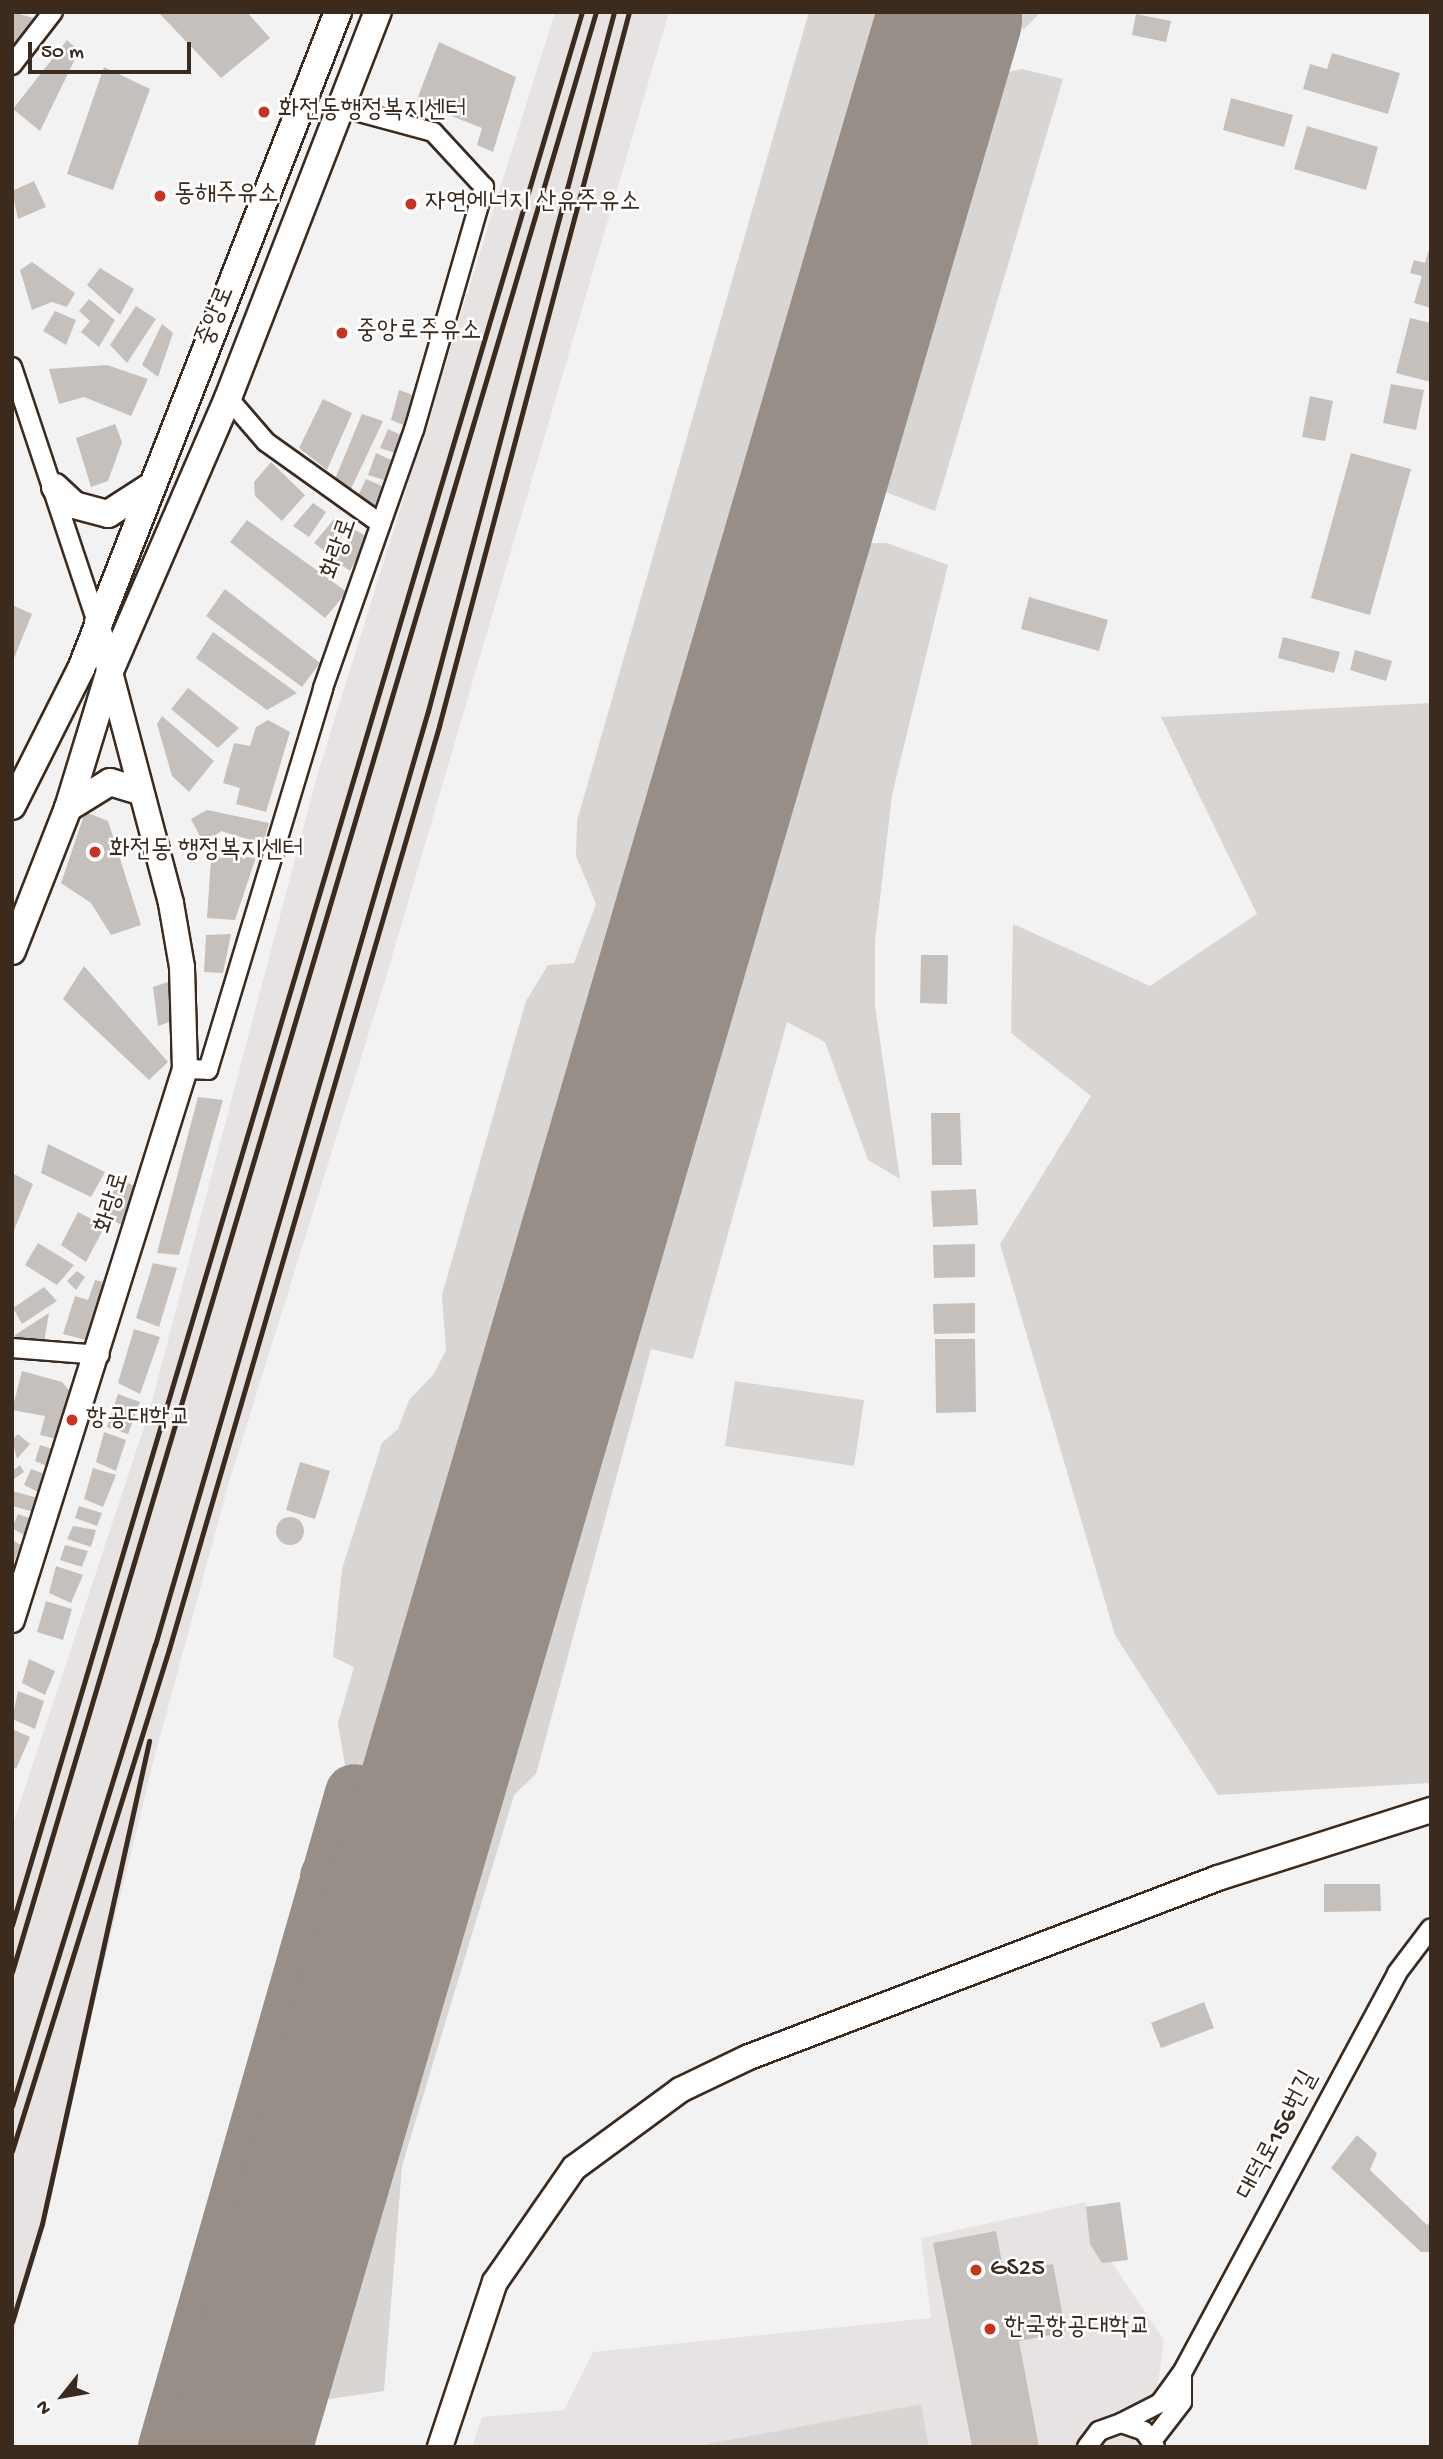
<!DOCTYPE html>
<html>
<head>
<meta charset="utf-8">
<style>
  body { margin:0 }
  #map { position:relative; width:1443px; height:2459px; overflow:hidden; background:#f3f2f2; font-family:"Gochi Hand","Poor Story",sans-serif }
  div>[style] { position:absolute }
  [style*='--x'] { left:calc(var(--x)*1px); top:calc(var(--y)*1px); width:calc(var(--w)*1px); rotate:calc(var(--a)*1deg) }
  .built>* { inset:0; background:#e6e3e2 }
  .green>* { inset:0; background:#d8d5d2 }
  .taxiway>* { height:58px; margin:-29px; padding:0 29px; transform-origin:29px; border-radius:29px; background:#978e88 }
  .runway>* { height:145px; margin:-72.5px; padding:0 72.5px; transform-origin:72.5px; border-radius:72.5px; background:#978e88 }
  .building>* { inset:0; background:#c6c0bd }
  .round { border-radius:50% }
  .roads { filter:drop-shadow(2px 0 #3b2a1e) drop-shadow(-2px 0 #3b2a1e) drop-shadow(0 2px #3b2a1e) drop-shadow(0 -2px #3b2a1e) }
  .street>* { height:18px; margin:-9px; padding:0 9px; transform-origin:9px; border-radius:9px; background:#fff }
  .secondary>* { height:24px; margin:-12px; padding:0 12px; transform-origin:12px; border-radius:12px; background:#fff }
  .primary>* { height:26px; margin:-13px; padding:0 13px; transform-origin:13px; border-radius:13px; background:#fff }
  .rail>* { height:5px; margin:-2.5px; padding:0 2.5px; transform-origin:2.5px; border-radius:2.5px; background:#3b2a1e }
  .dots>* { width:19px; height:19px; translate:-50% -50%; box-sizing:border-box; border:4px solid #fff; border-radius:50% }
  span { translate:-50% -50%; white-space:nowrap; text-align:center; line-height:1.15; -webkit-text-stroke:5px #fff; paint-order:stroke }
  .poi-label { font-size:26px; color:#3b2a1e }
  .left { translate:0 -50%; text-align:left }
  .street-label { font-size:26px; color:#3b2a1e }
  .frame { position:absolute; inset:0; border:14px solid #3b2a1e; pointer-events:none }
  .north { position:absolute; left:28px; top:2361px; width:70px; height:70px; -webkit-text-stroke:5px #fff; paint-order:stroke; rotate:239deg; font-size:19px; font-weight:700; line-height:28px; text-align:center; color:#3b2a1e }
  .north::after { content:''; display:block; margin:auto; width:24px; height:32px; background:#3b2a1e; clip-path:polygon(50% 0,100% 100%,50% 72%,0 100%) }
  .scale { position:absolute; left:28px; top:42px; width:163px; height:32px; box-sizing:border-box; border:4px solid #3b2a1e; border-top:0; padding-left:9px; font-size:21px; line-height:24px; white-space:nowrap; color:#3b2a1e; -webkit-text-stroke:5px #fff; paint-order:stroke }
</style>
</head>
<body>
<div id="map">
  <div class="built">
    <i style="clip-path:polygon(555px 12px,669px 12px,384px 984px,229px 1482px,153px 1763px,12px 2340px,12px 1827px,149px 1412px,317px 776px)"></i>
    <i style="clip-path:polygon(1086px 2202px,1094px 2236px,1164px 2340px,1149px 2447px,472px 2447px,482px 2417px,564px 2410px,593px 2352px,931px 2318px,921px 2238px)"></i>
  </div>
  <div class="green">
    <i style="clip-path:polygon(809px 12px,919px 12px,392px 1829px,367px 1815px,375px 1784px,346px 1771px,338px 1723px,354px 1667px,333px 1657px,342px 1569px,382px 1443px,398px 1429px,409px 1400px,434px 1374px,446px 1350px,442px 1295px,526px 1001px,548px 965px,574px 963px,596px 904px,576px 856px,577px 821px)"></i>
    <i style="clip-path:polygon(971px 12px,1041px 12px,1024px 29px)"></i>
    <i style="clip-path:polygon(1022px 69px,1063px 79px,935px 511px,883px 491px,862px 455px,862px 437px,965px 99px,990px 76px)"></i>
    <i style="clip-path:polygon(867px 543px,887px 543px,948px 565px,892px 795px,875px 941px,875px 1006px,900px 1179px,868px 1160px,825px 1042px,787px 1022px,693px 1359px,651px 1349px,536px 1774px,514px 1795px,402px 2166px,384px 2391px,316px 2401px,291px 2393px,822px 577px,830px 563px)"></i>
    <i style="clip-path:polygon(1431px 703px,1431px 1783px,1218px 1795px,1115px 1635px,1000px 1244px,1091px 1096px,1011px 1033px,1013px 924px,1150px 986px,1257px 914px,1161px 717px)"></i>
    <i style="clip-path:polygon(735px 1381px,864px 1400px,854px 1466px,725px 1446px)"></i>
    <i style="clip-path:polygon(921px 2404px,929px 2447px,692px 2447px)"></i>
  </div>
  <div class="taxiway">
    <i style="--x:329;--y:1877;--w:34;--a:-30"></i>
    <i style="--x:359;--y:1860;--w:39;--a:-3"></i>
    <i style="--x:398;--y:1858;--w:28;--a:-48"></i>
    <i style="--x:167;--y:2447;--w:680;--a:-74.04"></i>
  </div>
  <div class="runway">
    <i style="--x:238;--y:2447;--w:2532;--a:-73.69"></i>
  </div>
  <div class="building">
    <i style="clip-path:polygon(12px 12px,37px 19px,15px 44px,12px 41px)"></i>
    <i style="clip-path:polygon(158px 12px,247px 12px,270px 38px,221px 78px)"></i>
    <i style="clip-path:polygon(1136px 14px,1171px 21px,1166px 42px,1132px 35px)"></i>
    <i style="clip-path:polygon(67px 40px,79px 51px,40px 131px,13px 109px)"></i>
    <i style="clip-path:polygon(439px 42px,516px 77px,493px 152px,477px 145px,482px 128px,416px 102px)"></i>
    <i style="clip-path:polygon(1332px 53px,1400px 73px,1388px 114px,1303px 89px,1310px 64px,1327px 69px)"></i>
    <i style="clip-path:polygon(104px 67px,150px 89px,113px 190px,67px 174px)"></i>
    <i style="clip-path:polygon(1231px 98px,1293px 115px,1284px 147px,1223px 130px)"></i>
    <i style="clip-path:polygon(1307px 126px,1378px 147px,1366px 190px,1294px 169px)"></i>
    <i style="clip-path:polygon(34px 181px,46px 207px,18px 219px,12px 191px)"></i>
    <i style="clip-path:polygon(1431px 243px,1431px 308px,1414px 303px,1422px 276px,1410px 273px,1414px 260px,1425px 263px)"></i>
    <i style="clip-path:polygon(32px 262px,75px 293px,67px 307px,52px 302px,32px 310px,20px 270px)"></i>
    <i style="clip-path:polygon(100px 268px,134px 289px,120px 315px,87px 285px)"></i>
    <i style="clip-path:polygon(89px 299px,115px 320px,99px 347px,81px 332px,90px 321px,79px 311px)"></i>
    <i style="clip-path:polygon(136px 306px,156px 319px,127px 363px,110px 345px)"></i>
    <i style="clip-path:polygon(55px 311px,76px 320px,66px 345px,43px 331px)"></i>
    <i style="clip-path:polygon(1410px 318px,1431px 323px,1431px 382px,1396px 373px)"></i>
    <i style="clip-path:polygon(162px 324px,173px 333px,158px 377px,142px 365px)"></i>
    <i style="clip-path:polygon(107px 365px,148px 379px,131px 416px,84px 397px,59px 404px,49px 369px)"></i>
    <i style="clip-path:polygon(1391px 384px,1424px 390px,1416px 430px,1383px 423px)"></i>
    <i style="clip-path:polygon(399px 390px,413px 395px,406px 426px,391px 420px)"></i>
    <i style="clip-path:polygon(1310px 396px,1333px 401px,1325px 441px,1302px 437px)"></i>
    <i style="clip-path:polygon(323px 399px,352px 413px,327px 470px,299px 448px)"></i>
    <i style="clip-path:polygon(362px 414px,383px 421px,350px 491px,335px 479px)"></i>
    <i style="clip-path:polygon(115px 424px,122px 442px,108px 481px,91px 487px,76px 438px)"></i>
    <i style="clip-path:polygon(388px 429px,401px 435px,395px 453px,380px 448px)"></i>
    <i style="clip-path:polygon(376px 453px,391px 460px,384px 480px,368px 475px)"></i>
    <i style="clip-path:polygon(1351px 453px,1411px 469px,1370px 615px,1311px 598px)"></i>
    <i style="clip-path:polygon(271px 462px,305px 495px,282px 521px,255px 496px,254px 482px)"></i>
    <i style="clip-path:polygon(366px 479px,382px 486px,374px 507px,358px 496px)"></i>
    <i style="clip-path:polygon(313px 503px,326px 512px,309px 537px,293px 526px)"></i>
    <i style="clip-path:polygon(335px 518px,349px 527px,328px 554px,314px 543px)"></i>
    <i style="clip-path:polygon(247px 520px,347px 592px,325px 618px,230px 542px)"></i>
    <i style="clip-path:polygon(355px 530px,368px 537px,350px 571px,334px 560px)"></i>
    <i style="clip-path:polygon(225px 589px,320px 663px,302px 687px,206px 616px)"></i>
    <i style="clip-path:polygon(1029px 597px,1108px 620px,1099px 651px,1021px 629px)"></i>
    <i style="clip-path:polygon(12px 605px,32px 614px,12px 663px)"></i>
    <i style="clip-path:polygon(213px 632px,297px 693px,267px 710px,196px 658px)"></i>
    <i style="clip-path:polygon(1283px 637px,1340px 652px,1334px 673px,1278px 658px)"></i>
    <i style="clip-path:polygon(1355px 650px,1392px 661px,1386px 681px,1350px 670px)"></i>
    <i style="clip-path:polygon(188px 688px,239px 728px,218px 748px,171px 709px)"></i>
    <i style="clip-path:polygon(162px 716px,214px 761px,189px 792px,172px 776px,157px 724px)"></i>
    <i style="clip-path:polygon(268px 720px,290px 732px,266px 812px,236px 804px,240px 788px,223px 783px,234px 743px,250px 746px,256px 727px)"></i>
    <i style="clip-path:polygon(207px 810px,269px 823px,263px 844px,221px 831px,204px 844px,191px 819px)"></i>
    <i style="clip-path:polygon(85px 812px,108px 821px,141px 925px,111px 935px,91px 903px,61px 883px)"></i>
    <i style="clip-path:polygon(256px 857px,235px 920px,207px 918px,211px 858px)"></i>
    <i style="clip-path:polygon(231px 934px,223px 973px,204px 972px,206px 935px)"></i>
    <i style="clip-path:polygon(921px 955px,948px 955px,947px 1004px,920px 1003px)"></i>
    <i style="clip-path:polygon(84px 966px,168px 1062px,149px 1080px,63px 999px)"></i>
    <i style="clip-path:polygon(168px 982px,175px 1020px,158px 1026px,153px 987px)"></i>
    <i style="clip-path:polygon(198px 1097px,223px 1100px,179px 1255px,157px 1253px)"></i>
    <i style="clip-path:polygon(931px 1113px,960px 1113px,962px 1165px,932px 1165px)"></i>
    <i style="clip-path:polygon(48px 1144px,105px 1172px,91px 1197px,41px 1173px)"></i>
    <i style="clip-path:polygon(12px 1173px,33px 1184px,12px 1235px)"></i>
    <i style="clip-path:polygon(121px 1180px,135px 1186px,124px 1226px,99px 1214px)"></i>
    <i style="clip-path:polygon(976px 1189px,978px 1225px,933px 1227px,931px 1191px)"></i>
    <i style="clip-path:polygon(78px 1212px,105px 1226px,86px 1262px,61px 1245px)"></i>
    <i style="clip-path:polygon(38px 1243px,74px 1265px,57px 1285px,25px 1265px)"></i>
    <i style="clip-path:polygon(975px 1244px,975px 1277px,934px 1278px,933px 1245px)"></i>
    <i style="clip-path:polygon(153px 1263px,177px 1268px,159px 1327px,136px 1318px)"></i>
    <i style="clip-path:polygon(77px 1271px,85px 1277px,76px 1290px,67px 1281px)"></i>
    <i style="clip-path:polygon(95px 1280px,107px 1283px,86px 1340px,63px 1334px,75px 1296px,88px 1300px)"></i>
    <i style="clip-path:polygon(44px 1287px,57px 1301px,22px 1324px,13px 1308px)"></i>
    <i style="clip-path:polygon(975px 1303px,975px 1333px,934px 1334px,933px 1304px)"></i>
    <i style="clip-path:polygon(49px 1313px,44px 1342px,15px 1343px,15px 1335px)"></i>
    <i style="clip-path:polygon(134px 1329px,160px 1337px,140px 1394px,118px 1383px)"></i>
    <i style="clip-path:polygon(935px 1339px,975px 1339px,976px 1412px,936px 1413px)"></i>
    <i style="clip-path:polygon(22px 1371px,62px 1382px,73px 1395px,60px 1440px,40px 1435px,45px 1416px,12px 1410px)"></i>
    <i style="clip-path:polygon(118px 1394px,140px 1402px,128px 1434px,107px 1427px)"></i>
    <i style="clip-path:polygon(104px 1432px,126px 1440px,116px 1471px,96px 1462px)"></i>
    <i style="clip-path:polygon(18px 1434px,30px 1444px,17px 1459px,12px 1440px)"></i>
    <i style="clip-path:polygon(40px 1445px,53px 1449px,47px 1466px,35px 1461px)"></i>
    <i style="clip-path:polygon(300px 1462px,330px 1471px,315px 1519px,286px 1510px)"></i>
    <i style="clip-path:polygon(20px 1465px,24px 1472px,14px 1479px,12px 1471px)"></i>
    <i style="clip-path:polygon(93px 1468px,116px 1475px,103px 1507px,84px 1499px)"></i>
    <i style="clip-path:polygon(31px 1469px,45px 1474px,38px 1492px,24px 1485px)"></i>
    <i style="clip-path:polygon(12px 1491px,38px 1498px,34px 1512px,12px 1506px)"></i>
    <i style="clip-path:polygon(79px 1506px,102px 1513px,97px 1526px,75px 1518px)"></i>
    <i style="clip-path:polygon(18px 1514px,32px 1519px,24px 1535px,12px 1528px)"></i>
    <i class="round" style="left:276px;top:1517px;width:28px;height:28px"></i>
    <i style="clip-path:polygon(73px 1526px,96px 1530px,91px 1547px,67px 1539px)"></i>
    <i style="clip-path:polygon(12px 1540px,21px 1545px,12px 1566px)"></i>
    <i style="clip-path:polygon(65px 1545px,88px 1551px,82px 1567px,60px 1560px)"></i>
    <i style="clip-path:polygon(56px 1566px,83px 1575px,71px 1603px,49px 1593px)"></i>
    <i style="clip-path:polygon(46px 1601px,72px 1609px,63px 1640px,37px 1632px)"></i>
    <i style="clip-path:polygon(29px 1659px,55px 1671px,45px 1695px,22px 1683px)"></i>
    <i style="clip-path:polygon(18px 1691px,44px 1701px,35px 1729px,12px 1719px)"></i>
    <i style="clip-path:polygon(12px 1729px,30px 1737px,16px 1769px,12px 1766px)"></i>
    <i style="clip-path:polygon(1324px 1884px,1380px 1884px,1381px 1911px,1324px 1912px)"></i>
    <i style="clip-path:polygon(1204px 2002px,1214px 2028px,1161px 2048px,1151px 2023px)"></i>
    <i style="clip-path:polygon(1357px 2135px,1377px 2153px,1370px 2170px,1427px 2225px,1431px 2221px,1431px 2252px,1421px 2252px,1331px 2168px)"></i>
    <i style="clip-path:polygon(1120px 2202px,1128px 2260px,1102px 2263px,1090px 2244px,1086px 2207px)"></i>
    <i style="clip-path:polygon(996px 2231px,1004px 2273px,1053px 2264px,1066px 2332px,1019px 2341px,1039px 2447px,972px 2447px,933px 2243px)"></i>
  </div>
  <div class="roads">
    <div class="street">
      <i style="--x:12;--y:65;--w:67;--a:-52.3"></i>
      <i style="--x:12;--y:367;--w:270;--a:71.6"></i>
      <i style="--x:228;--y:398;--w:58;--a:49.2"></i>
      <i style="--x:266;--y:442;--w:141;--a:35.5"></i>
      <i style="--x:185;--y:1069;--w:23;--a:2"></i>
      <i style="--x:208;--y:1070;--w:399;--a:-73.2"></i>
      <i style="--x:323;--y:688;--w:274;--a:-70.6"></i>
      <i style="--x:414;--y:430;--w:253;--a:-73.9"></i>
      <i style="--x:484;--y:187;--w:75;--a:-132.8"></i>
      <i style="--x:433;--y:132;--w:95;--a:-164.8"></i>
      <i style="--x:12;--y:1348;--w:88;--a:4.5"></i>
      <i style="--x:1121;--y:2423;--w:44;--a:-27.1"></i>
      <i style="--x:1160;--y:2403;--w:37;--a:-54"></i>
      <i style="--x:1182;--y:2373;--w:454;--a:-61.7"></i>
      <i style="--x:1397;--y:1973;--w:56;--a:-52.9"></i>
      <i style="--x:1152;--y:2441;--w:49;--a:-52.4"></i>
      <i style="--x:1182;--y:2402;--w:29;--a:-90"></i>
      <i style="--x:1087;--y:2447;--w:20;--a:-53"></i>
      <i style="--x:1099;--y:2431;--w:23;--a:-20"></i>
      <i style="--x:1121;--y:2423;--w:24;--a:19"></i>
      <i style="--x:1144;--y:2431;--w:19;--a:55"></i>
    </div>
    <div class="secondary">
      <i style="--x:12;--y:1620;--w:578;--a:-72.57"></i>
      <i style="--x:185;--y:1069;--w:102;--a:-91.7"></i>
      <i style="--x:182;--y:967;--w:65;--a:-99.8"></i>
      <i style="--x:171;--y:903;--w:290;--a:-104.8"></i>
      <i style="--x:440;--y:2447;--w:174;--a:-71.6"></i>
      <i style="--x:495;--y:2282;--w:139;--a:-55.3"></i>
      <i style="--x:574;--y:2168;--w:132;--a:-36.3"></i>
      <i style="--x:680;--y:2090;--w:76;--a:-25.6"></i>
      <i style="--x:749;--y:2057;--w:502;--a:-20.89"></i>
      <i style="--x:1218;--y:1878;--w:224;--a:-17.7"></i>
    </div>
    <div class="primary">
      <i style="--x:55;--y:487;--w:26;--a:43"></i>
      <i style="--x:74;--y:505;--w:35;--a:15"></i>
      <i style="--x:108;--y:514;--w:48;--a:-33"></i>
      <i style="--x:12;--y:806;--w:153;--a:-63.3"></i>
      <i style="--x:81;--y:669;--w:705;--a:-68.64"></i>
      <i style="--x:68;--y:808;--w:49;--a:-31.8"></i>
      <i style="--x:110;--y:782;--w:30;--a:17"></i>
      <i style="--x:12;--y:951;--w:154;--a:-68.6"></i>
      <i style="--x:68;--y:808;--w:143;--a:-73"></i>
      <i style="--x:110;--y:671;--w:297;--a:-66.6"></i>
      <i style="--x:228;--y:398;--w:414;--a:-68.8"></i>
    </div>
  </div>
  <div class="rail">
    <i style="--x:12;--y:1925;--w:1996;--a:-73.41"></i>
    <i style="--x:12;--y:1972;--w:2045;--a:-73.41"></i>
    <i style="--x:12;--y:2106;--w:483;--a:-72.8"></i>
    <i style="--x:155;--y:1645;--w:973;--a:-73.71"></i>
    <i style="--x:428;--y:711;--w:723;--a:-75.1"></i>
    <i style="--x:12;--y:2151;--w:526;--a:-72.63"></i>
    <i style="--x:169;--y:1649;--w:962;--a:-73.69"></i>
    <i style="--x:439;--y:726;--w:739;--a:-75.1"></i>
    <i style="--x:12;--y:2322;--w:102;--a:-73"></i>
    <i style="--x:42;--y:2224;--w:495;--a:-77.5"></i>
  </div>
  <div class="dots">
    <i style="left:264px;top:112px;background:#c8321e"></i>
    <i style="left:160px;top:196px;background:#c8321e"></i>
    <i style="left:411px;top:204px;background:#c8321e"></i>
    <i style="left:342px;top:333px;background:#c8321e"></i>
    <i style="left:95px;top:852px;background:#c8321e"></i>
    <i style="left:72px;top:1420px;background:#c8321e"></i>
    <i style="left:976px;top:2270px;background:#c8321e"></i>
    <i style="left:990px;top:2329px;background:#c8321e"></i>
  </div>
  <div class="poi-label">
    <span class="left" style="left:278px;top:112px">화전동행정복지센터</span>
    <span class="left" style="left:174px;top:196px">동해주유소</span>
    <span class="left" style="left:425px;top:204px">자연에너지 산유주유소</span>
    <span class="left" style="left:356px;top:333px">중앙로주유소</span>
    <span class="left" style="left:109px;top:852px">화전동 행정복지센터</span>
    <span class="left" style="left:86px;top:1420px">항공대학교</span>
    <span class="left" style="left:990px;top:2270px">GS25</span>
    <span class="left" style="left:1004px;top:2329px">한국항공대학교</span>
  </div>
  <div class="street-label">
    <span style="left:217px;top:317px;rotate:-68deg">중앙로</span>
    <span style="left:341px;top:549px;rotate:-71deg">화랑로</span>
    <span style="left:114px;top:1203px;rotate:-73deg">화랑로</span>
    <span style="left:1279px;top:2136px;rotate:-62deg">대덕로156번길</span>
  </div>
  <div class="frame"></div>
  <div class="north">N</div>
  <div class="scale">50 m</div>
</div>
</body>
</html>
